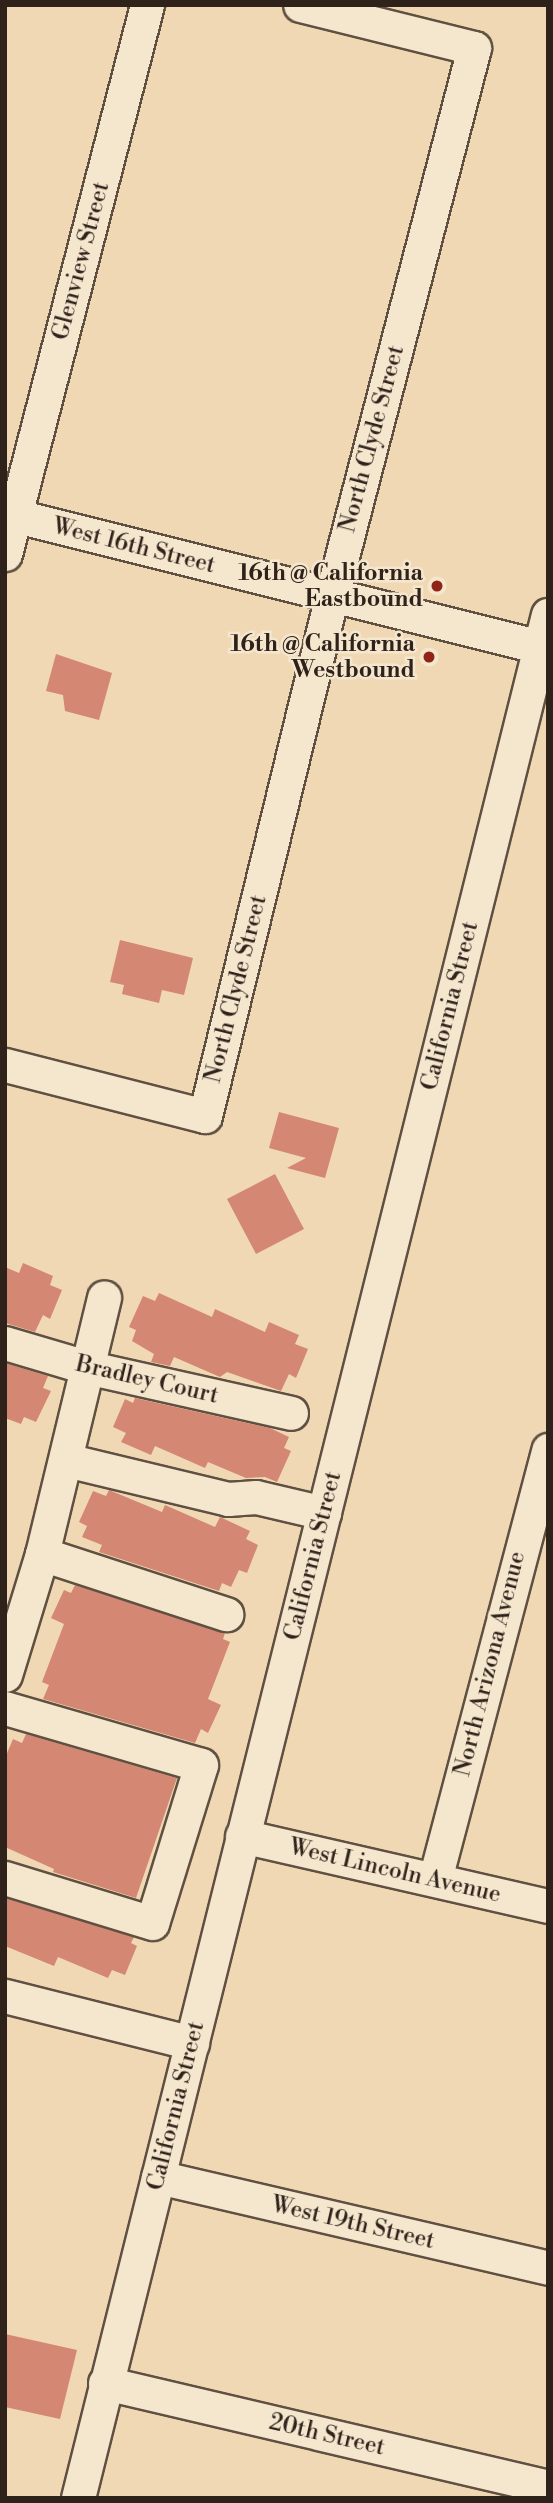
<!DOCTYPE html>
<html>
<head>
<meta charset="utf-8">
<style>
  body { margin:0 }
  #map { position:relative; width:553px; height:2503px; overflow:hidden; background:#f0d8b4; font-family:"Libre Bodoni",serif }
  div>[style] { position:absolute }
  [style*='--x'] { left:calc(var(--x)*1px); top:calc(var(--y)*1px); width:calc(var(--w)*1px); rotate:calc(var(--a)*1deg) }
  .building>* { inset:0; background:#d48772 }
  .roads { filter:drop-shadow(2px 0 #5f5041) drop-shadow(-2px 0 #5f5041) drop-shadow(0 2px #5f5041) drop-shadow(0 -2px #5f5041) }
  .minor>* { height:33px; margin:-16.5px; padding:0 16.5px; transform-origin:16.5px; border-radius:16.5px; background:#f5e6ce }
  .dots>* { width:19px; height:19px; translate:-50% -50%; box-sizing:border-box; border:4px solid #f5e6ce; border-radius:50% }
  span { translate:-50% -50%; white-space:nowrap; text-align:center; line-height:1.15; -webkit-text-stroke:5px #f5e6ce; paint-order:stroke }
  .street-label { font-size:23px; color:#2f221b }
  .poi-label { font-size:23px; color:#2f221b; font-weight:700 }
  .right { translate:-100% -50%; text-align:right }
  .frame { position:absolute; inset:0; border:7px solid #2f221b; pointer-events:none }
</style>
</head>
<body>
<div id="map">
  <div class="building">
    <i style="clip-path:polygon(56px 654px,112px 673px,99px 720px,65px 711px,63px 695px,46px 691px)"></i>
    <i style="clip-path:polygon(120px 940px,193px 958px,184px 995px,162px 990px,159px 1003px,122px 994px,124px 985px,110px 982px)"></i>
    <i style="clip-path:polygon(279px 1112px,339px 1128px,325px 1178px,287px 1168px,306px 1158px,269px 1148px)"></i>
    <i style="clip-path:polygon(275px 1174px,304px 1229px,256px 1254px,227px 1199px)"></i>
    <i style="clip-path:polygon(23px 1263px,53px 1276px,50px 1285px,62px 1290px,50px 1319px,43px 1315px,35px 1332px,5px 1323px,5px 1267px,19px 1273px)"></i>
    <i style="clip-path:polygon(159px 1293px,212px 1317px,215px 1309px,265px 1332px,269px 1322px,299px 1335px,295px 1344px,308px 1349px,296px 1378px,289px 1374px,281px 1391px,227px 1372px,220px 1377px,174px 1357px,170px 1366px,151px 1362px,154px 1354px,132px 1341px,136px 1330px,129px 1327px,143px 1296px,155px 1301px)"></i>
    <i style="clip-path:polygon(5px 1363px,48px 1376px,43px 1388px,51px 1391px,36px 1422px,24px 1417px,21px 1424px,5px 1418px)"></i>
    <i style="clip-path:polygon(135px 1398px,270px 1428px,289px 1437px,284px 1448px,291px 1451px,277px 1482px,265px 1477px,246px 1478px,208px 1462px,205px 1468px,155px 1446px,151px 1455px,121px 1442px,126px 1433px,113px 1427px,125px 1399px,133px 1403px)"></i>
    <i style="clip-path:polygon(109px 1490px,162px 1512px,165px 1505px,215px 1527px,220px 1517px,250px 1531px,246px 1539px,258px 1545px,247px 1573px,239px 1570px,231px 1587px,222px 1583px,219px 1591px,99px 1552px,102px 1545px,82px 1537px,87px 1526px,79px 1522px,93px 1491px,106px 1496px)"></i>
    <i style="clip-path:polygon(75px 1585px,225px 1633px,223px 1639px,230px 1642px,208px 1699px,221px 1705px,208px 1733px,201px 1729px,195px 1743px,43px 1699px,49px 1685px,42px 1682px,64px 1624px,51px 1618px,64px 1590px,71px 1593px)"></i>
    <i style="clip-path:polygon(26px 1734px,177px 1778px,136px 1898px,53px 1872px,54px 1869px,5px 1847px,5px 1758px,13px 1739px,22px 1743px)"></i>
    <i style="clip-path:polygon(5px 1898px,134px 1937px,131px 1943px,137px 1946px,125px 1975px,112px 1970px,108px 1978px,58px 1957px,54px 1966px,5px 1946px)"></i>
    <i style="clip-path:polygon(5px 2334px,77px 2350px,60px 2419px,5px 2407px)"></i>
  </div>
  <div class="roads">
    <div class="minor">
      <i style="--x:5;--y:513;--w:560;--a:14.06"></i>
      <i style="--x:5;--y:554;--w:567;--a:-75.5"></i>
      <i style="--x:5;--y:1065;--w:206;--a:14.3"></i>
      <i style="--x:205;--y:1116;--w:536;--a:-76.3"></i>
      <i style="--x:332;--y:595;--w:565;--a:-75.45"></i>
      <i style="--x:474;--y:48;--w:179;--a:-166.1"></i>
      <i style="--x:5;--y:1343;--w:84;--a:16.5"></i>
      <i style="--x:86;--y:1367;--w:210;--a:12.6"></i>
      <i style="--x:66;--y:1460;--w:167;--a:13.5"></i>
      <i style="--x:228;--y:1499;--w:28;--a:-4"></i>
      <i style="--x:256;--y:1497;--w:70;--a:13.2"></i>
      <i style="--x:42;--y:1554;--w:194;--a:18.1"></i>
      <i style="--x:5;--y:1675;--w:127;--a:-73"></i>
      <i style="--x:42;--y:1554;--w:264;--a:-76.4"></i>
      <i style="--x:5;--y:1708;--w:204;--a:16.2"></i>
      <i style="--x:201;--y:1765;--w:165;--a:107.2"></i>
      <i style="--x:152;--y:1923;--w:154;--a:-163"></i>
      <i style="--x:242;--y:1836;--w:314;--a:12.9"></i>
      <i style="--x:435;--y:1879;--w:444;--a:-75.2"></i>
      <i style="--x:5;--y:1996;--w:193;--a:14.1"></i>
      <i style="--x:158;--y:2177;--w:400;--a:13.1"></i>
      <i style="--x:105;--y:2383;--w:455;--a:13.2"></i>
      <i style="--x:78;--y:2498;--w:1941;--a:-75.99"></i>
    </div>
  </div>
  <div class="dots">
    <i style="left:437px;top:586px;background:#8f2418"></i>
    <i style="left:429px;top:657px;background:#8f2418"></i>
  </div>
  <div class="street-label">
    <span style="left:81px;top:261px;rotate:-75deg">Glenview Street</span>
    <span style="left:372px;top:439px;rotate:-75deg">North Clyde Street</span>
    <span style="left:134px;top:546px;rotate:14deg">West 16th Street</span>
    <span style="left:236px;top:989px;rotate:-76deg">North Clyde Street</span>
    <span style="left:450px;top:1006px;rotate:-76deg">California Street</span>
    <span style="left:147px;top:1380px;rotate:13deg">Bradley Court</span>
    <span style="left:313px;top:1556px;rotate:-76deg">California Street</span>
    <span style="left:490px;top:1664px;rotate:-76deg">North Arizona Avenue</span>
    <span style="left:395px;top:1871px;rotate:13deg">West Lincoln Avenue</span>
    <span style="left:176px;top:2106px;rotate:-76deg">California Street</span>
    <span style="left:353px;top:2223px;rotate:13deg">West 19th Street</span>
    <span style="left:327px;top:2435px;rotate:13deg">20th Street</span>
  </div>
  <div class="poi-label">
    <span class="right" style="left:423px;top:586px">16th @ California<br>Eastbound</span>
    <span class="right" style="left:415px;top:657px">16th @ California<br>Westbound</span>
  </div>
  <div class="frame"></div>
</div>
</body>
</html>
